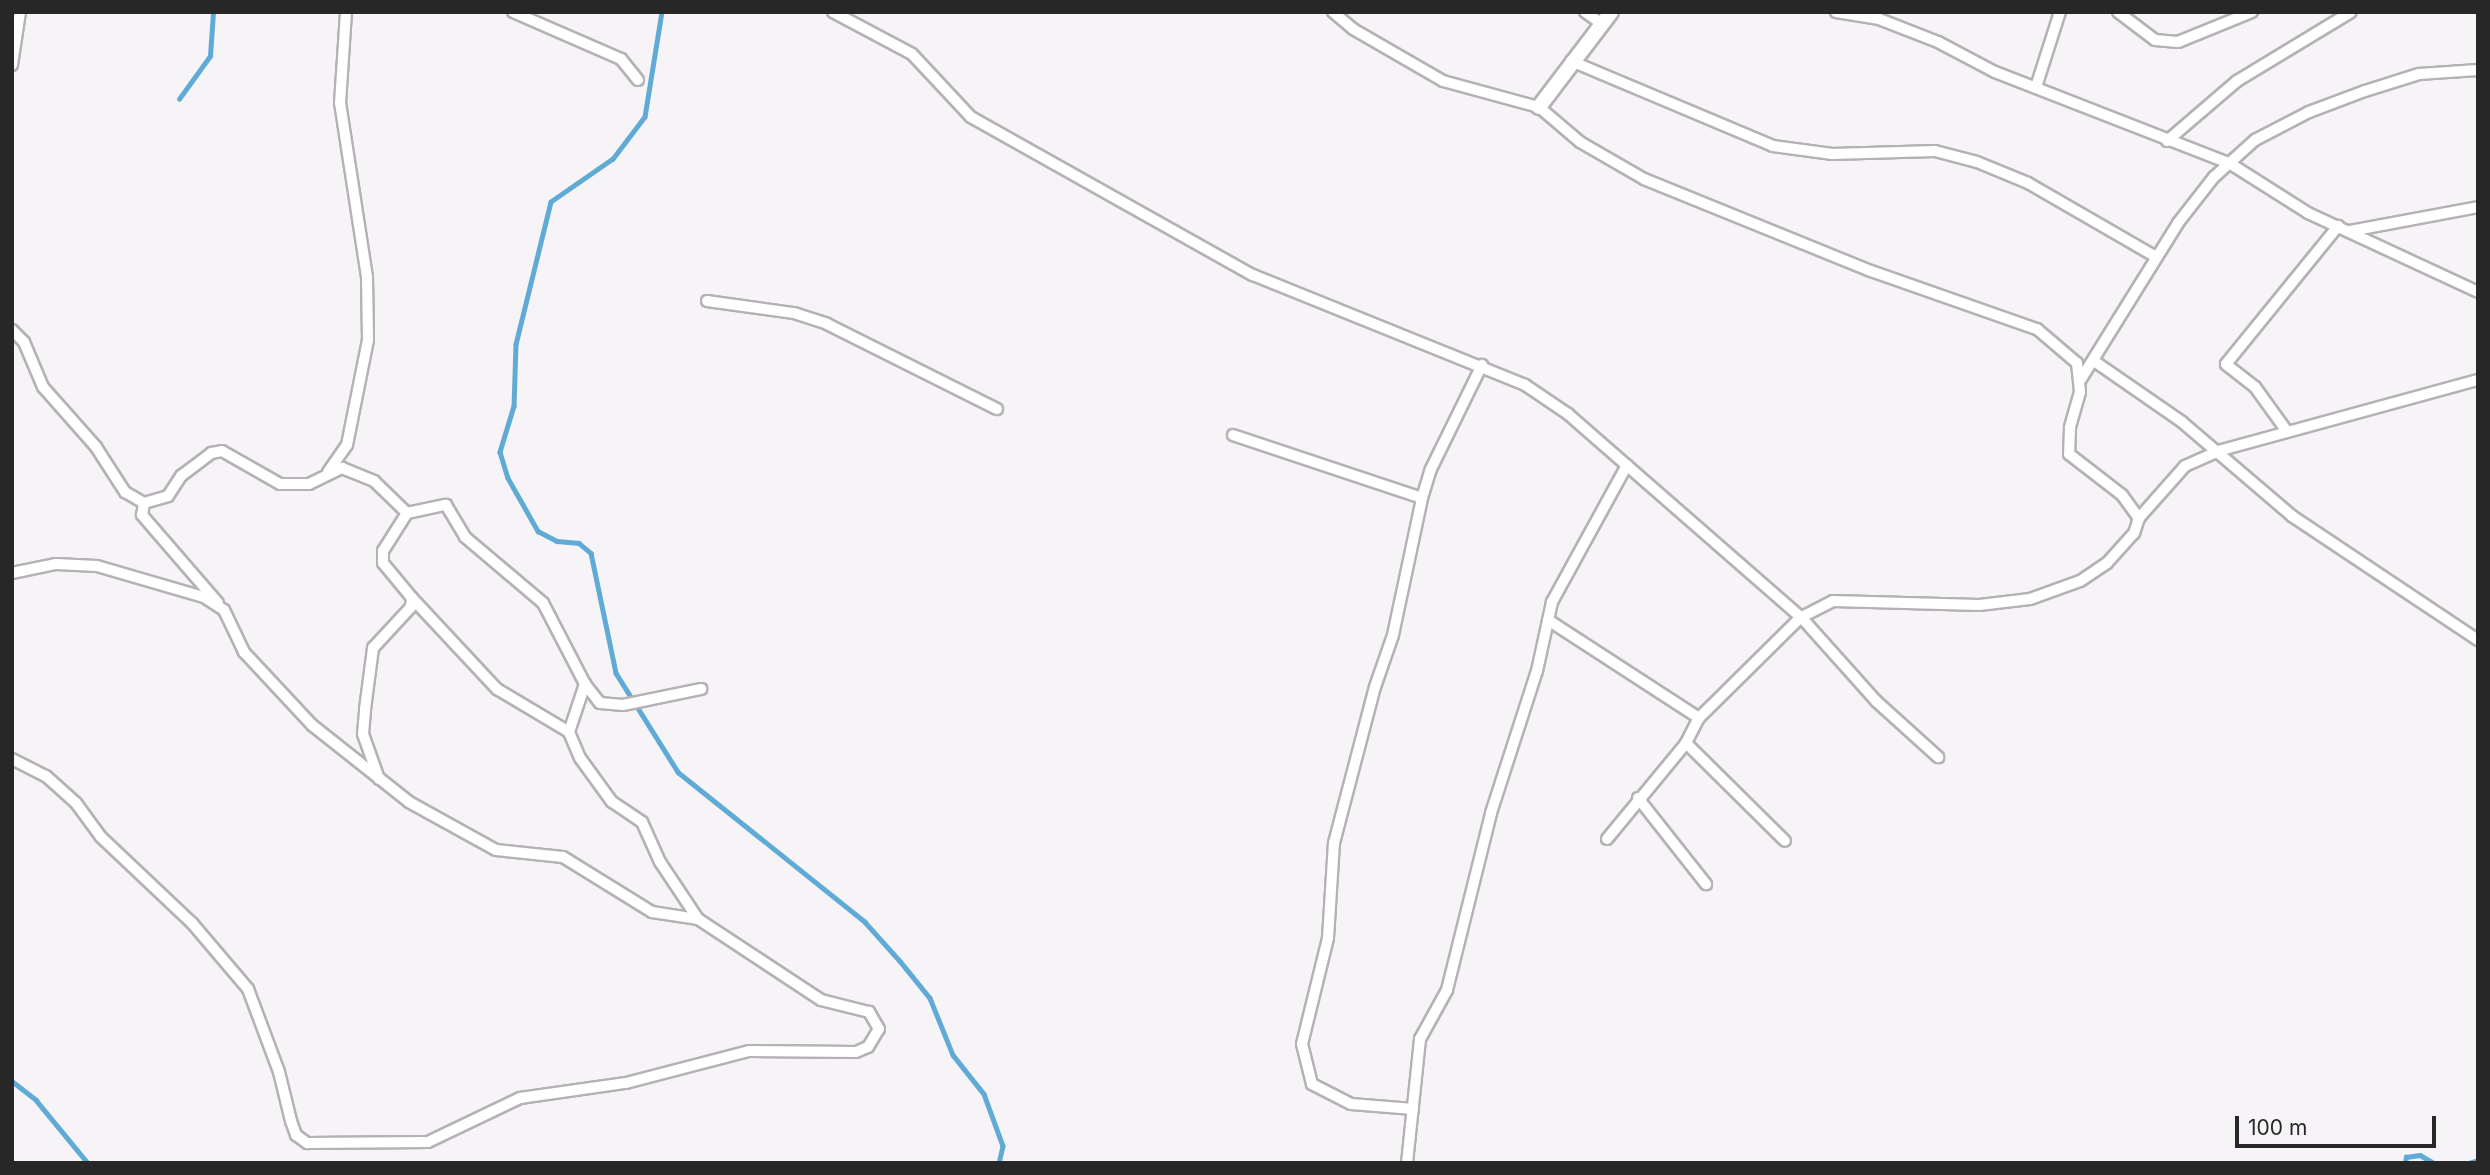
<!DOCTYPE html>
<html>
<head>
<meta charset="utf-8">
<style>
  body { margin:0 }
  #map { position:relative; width:2490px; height:1175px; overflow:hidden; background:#f7f4f7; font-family:Inter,sans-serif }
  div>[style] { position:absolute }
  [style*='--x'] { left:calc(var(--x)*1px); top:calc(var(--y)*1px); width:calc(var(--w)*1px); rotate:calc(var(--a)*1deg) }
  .stream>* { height:4.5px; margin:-2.25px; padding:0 2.25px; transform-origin:2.25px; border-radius:2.25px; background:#5fabd6 }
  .roads { filter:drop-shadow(2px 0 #b5b2b5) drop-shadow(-2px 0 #b5b2b5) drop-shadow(0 2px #b5b2b5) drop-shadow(0 -2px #b5b2b5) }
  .street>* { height:10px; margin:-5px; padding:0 5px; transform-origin:5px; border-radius:5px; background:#fff }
  .secondary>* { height:14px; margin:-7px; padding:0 7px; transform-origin:7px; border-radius:7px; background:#fff }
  span { translate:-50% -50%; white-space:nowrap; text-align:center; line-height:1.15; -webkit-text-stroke:6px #f7f4f7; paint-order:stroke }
  .frame { position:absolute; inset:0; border:14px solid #272728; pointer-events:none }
  .scale { position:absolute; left:2235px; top:1116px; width:201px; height:32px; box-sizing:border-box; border:4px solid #272728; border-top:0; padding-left:9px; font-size:21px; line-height:24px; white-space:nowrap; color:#272728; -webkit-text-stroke:5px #f7f4f7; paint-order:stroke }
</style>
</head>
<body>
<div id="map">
  <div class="stream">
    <i style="--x:662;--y:12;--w:106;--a:99.2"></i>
    <i style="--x:645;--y:117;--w:53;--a:127.3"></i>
    <i style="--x:613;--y:159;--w:75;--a:145.3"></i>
    <i style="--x:551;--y:202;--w:146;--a:103.8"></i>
    <i style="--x:516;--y:344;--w:62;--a:91.8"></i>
    <i style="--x:514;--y:406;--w:48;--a:106.9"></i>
    <i style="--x:500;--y:452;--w:27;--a:73"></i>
    <i style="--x:508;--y:478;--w:61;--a:60.5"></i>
    <i style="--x:538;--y:531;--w:21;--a:28"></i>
    <i style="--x:557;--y:541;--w:22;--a:5"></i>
    <i style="--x:579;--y:543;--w:16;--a:40"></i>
    <i style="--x:591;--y:553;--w:123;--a:78.2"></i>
    <i style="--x:616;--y:673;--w:117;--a:57.9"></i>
    <i style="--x:678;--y:772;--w:240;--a:38.7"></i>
    <i style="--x:865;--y:922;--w:52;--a:48.1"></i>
    <i style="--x:900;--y:961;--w:48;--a:51"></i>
    <i style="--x:930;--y:998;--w:61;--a:68"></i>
    <i style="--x:953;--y:1055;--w:50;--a:51.5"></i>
    <i style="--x:984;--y:1094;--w:55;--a:69.9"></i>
    <i style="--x:1003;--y:1146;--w:17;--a:103"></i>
    <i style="--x:179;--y:99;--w:53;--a:-54.2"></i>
    <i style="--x:210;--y:56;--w:44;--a:-86.1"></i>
    <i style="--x:12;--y:1081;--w:31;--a:38"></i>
    <i style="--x:36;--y:1100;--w:82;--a:50.5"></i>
    <i style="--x:2405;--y:1163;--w:6;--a:-81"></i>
    <i style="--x:2406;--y:1157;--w:14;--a:-8"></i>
    <i style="--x:2420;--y:1155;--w:16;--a:30"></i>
    <i style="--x:2469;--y:1163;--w:9;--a:-18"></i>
  </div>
  <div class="roads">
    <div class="street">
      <i style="--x:513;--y:12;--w:118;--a:23.5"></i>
      <i style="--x:621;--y:59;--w:27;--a:51"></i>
      <i style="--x:833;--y:12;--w:89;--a:28"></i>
      <i style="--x:912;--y:54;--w:86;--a:46.9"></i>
      <i style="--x:971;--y:117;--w:323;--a:29.3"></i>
      <i style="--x:1253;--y:275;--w:293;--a:22"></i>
      <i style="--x:1525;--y:385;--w:52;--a:34"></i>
      <i style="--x:1568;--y:414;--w:309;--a:41.1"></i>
      <i style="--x:1801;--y:617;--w:113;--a:48.2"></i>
      <i style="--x:1876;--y:701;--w:84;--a:42.1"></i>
      <i style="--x:1333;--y:12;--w:26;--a:40"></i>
      <i style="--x:1353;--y:29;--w:104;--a:30"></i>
      <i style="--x:1443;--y:81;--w:99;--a:15.2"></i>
      <i style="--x:1539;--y:107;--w:54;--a:40.5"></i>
      <i style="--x:1580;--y:142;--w:74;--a:30"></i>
      <i style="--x:1644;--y:179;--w:245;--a:22.1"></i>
      <i style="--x:1871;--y:271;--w:176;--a:19.3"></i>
      <i style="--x:2037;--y:329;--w:52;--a:40.4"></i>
      <i style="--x:2077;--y:363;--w:29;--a:84"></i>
      <i style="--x:2080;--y:392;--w:37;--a:106"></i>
      <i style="--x:2070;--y:428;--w:26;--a:92"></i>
      <i style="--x:2069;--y:454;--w:67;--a:37.7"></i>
      <i style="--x:2122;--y:495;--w:29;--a:54"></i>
      <i style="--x:2139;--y:518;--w:16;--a:108"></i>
      <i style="--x:2134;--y:533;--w:40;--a:132"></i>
      <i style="--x:2107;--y:563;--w:32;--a:146"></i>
      <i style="--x:2080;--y:581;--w:53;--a:160.2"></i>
      <i style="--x:2030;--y:599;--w:51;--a:173.3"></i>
      <i style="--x:1979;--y:605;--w:146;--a:-178.4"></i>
      <i style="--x:1833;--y:601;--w:36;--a:153"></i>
      <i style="--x:1801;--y:617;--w:144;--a:135.3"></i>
      <i style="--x:1699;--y:718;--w:180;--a:-147"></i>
      <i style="--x:1585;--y:12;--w:19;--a:35"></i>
      <i style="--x:1836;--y:12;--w:44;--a:9.2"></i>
      <i style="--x:1879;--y:19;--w:63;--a:21.3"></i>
      <i style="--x:1938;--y:42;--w:64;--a:27.8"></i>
      <i style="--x:1995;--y:72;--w:251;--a:21.3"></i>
      <i style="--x:2229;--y:163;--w:93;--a:32.3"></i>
      <i style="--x:2308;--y:213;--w:187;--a:24.9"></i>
      <i style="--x:2118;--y:12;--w:46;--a:37.1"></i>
      <i style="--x:2155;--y:40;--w:23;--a:5"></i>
      <i style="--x:2178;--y:42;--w:80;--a:-22.1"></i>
      <i style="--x:1571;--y:61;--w:219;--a:22.8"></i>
      <i style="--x:1773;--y:146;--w:60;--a:7.7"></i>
      <i style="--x:1832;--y:154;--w:103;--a:-1.7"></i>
      <i style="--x:1935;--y:151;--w:43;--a:14.7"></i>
      <i style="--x:1977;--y:162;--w:55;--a:22.4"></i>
      <i style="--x:2028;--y:183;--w:148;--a:30"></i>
      <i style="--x:12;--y:65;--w:54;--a:-81.4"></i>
      <i style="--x:2036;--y:87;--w:79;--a:-72.3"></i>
      <i style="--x:2167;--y:141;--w:92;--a:-40.6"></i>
      <i style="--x:2237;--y:81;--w:133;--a:-31.2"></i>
      <i style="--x:2350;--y:231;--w:130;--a:-10.6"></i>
      <i style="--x:707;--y:301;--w:88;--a:7.9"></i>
      <i style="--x:794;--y:313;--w:35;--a:18"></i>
      <i style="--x:827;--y:324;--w:190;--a:26.6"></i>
      <i style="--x:12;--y:330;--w:17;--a:45"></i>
      <i style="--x:24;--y:342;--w:49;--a:67.1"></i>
      <i style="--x:43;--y:387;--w:80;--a:48.5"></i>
      <i style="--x:96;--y:447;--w:54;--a:57.2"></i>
      <i style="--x:125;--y:492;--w:22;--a:30"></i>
      <i style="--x:144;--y:503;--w:25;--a:-16"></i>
      <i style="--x:168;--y:496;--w:24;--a:-57"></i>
      <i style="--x:181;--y:476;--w:38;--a:-37"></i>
      <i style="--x:211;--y:453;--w:11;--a:-10"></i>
      <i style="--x:222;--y:451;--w:67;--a:29.6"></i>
      <i style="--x:280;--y:484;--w:29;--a:0"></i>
      <i style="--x:309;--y:484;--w:37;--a:-26"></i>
      <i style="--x:342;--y:468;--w:35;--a:22"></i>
      <i style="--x:374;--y:481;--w:46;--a:44.1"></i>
      <i style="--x:407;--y:513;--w:40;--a:-12"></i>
      <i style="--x:446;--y:505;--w:37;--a:59"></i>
      <i style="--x:465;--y:537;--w:102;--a:40.2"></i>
      <i style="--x:543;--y:603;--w:91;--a:62.6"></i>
      <i style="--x:585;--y:684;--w:24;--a:52"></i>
      <i style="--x:600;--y:703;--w:23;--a:5"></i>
      <i style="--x:623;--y:705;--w:80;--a:-11.6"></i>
      <i style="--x:2094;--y:361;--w:107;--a:34.7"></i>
      <i style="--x:2182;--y:422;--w:145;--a:40.5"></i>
      <i style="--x:2292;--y:516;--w:224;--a:33.7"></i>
      <i style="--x:2081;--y:379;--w:184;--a:-58.1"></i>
      <i style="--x:2178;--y:223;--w:58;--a:-52"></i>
      <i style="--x:2214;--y:177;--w:55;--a:-42.1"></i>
      <i style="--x:2255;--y:140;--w:61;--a:-27.4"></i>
      <i style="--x:2309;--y:112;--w:60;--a:-20.6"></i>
      <i style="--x:2365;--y:91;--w:57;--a:-17.5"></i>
      <i style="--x:2419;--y:74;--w:59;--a:-3.9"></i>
      <i style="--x:2286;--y:430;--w:53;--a:-125.8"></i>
      <i style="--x:2255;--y:387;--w:37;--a:-142"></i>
      <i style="--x:2226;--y:364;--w:178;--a:-50.9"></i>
      <i style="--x:1233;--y:435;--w:199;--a:18.4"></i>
      <i style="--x:328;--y:472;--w:33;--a:-55"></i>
      <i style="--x:347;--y:445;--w:107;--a:-78.7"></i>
      <i style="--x:368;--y:340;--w:63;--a:-90.9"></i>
      <i style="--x:367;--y:277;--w:176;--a:-98.8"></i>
      <i style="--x:340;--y:103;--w:91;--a:-86.2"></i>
      <i style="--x:144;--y:503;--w:12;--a:99"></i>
      <i style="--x:142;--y:515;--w:116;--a:49.2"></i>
      <i style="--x:2139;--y:518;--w:69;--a:-48.5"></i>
      <i style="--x:2185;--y:466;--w:36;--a:-24"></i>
      <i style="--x:2218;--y:451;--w:270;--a:-15.3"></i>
      <i style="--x:12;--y:573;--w:45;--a:-11.6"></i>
      <i style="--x:56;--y:564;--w:41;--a:2.8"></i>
      <i style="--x:97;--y:566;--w:111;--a:16.2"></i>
      <i style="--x:204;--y:597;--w:24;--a:33"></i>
      <i style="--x:224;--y:610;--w:47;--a:64.5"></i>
      <i style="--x:244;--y:652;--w:100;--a:47"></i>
      <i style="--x:312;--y:725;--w:124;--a:38.4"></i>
      <i style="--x:409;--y:802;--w:99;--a:28.9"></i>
      <i style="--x:496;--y:850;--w:67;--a:6"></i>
      <i style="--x:563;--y:857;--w:105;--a:31.7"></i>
      <i style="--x:652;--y:912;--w:47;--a:8.7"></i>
      <i style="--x:412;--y:598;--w:125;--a:47"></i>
      <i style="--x:497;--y:689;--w:84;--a:30.8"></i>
      <i style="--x:1686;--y:743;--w:139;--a:44.7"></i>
      <i style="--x:12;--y:759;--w:38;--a:27"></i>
      <i style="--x:46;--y:776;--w:40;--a:42"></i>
      <i style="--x:76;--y:803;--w:42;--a:53.7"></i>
      <i style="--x:101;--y:837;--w:125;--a:43.4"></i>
      <i style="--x:192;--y:923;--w:87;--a:49.7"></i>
      <i style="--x:248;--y:989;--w:89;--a:69.5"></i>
      <i style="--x:279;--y:1072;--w:50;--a:76.2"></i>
      <i style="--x:291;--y:1121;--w:15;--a:70"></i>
      <i style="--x:296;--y:1135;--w:14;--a:36"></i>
      <i style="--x:307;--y:1143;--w:121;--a:-0.5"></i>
      <i style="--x:428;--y:1142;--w:102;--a:-25.6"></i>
      <i style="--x:520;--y:1098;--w:107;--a:-8.1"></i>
      <i style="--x:626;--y:1083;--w:127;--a:-14.6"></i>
      <i style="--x:749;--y:1051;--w:107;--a:0.5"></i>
      <i style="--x:856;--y:1052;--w:13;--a:-23"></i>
      <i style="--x:868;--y:1047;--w:21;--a:-59"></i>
      <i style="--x:879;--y:1029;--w:20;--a:-120"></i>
      <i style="--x:869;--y:1012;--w:49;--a:-166"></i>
      <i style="--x:821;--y:1000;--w:147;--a:-146.6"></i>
      <i style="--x:698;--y:919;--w:69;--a:-123.7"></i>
      <i style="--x:660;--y:862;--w:44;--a:-114.2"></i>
      <i style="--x:642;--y:822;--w:36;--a:-146"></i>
      <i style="--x:612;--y:802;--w:54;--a:-126"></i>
      <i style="--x:580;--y:758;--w:28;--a:-113"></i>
      <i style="--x:569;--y:732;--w:51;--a:-71.6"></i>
      <i style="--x:379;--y:779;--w:48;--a:-109.6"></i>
      <i style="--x:363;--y:734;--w:25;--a:-85"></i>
      <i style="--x:365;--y:709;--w:62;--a:-82.5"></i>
      <i style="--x:373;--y:648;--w:56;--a:-47.2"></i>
      <i style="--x:411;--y:607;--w:9;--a:-84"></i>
      <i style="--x:412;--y:598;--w:45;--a:-129.6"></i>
      <i style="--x:383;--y:563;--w:12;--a:-90"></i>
      <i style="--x:383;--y:551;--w:45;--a:-57.7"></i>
      <i style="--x:1638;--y:798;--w:110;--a:51.7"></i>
      <i style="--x:1607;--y:839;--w:124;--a:-50.5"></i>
      <i style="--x:1686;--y:743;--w:28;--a:-63"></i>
      <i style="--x:1413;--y:1109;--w:62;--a:-175.4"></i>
      <i style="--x:1351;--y:1104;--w:44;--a:-152.9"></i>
      <i style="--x:1312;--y:1084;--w:41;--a:-104"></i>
      <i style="--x:1302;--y:1044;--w:109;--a:-76.2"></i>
      <i style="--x:1328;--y:938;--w:95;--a:-86.4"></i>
      <i style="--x:1334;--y:843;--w:161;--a:-75.3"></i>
      <i style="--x:1375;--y:687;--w:55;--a:-70.9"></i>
      <i style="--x:1393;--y:635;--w:140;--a:-78"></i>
      <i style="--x:1422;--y:498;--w:30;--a:-73"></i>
      <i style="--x:1431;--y:469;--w:116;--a:-63.9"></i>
      <i style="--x:1407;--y:1163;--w:125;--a:-84"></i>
      <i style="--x:1420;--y:1039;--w:56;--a:-61.1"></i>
      <i style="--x:1447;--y:990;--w:182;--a:-76"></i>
      <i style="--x:1491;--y:813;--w:149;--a:-72.1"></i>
      <i style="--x:1537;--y:671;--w:71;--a:-77.7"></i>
      <i style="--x:1552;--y:602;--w:156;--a:-61.3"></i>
    </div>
    <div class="secondary">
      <i style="--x:1539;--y:107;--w:119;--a:-52.8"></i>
    </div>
  </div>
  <div class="frame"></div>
  <div class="scale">100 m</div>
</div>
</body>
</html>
